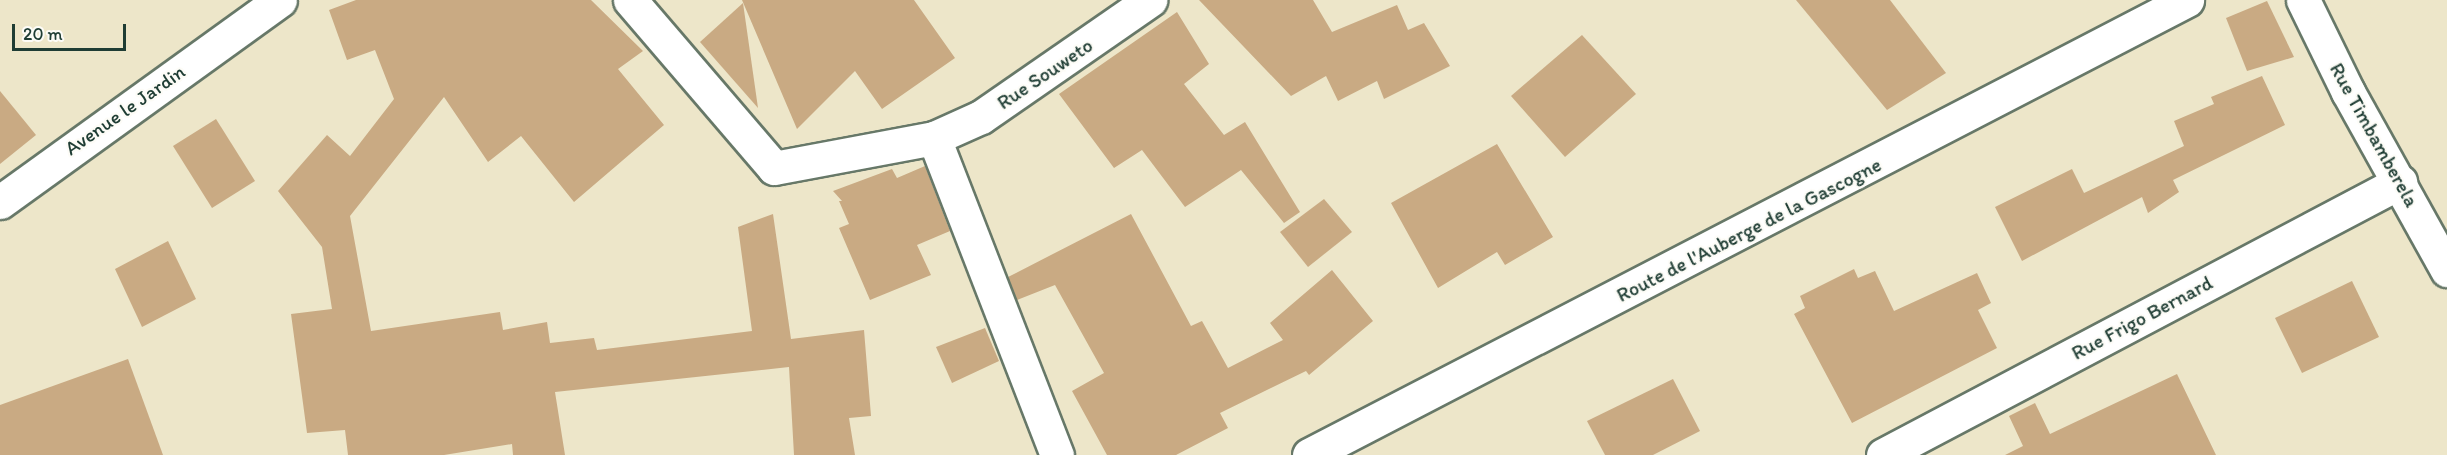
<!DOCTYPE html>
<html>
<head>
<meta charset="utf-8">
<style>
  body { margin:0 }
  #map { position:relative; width:2447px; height:455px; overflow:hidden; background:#ede6c9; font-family:Itim,sans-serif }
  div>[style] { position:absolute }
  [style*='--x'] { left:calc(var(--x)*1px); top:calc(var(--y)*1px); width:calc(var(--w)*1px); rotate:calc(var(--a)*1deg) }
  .building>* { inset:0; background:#c9aa83 }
  .roads { filter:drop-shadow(2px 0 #677868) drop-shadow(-2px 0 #677868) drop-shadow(0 2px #677868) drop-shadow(0 -2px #677868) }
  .minor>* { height:33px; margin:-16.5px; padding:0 16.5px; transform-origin:16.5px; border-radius:16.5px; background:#fff }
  span { translate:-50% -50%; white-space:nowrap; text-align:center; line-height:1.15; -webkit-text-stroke:4.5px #fdfcf7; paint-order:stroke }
  .street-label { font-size:20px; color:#1f3d34 }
  .scale { position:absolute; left:12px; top:24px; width:114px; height:27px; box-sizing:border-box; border:3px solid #1f3d34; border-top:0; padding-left:8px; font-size:18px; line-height:21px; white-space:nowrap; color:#1f3d34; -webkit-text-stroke:4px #fdfcf7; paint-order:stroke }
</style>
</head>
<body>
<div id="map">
  <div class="building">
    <i style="clip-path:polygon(356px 0,591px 0,643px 51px,618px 69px,664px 125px,574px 202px,521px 136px,488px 162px,444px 97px,350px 216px,371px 331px,500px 312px,503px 330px,547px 322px,550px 343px,594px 338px,597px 350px,752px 331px,738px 227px,773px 214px,791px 339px,864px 330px,871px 416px,849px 418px,855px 455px,794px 455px,789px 367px,555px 392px,565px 455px,513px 455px,512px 444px,444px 455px,348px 455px,345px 430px,307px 433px,291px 314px,332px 309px,322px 247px,278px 191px,327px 135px,350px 156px,394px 99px,375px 50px,347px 60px,329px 10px)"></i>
    <i style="clip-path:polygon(742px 0,914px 0,955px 58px,882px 109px,855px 71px,797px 129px)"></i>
    <i style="clip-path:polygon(1199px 0,1313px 0,1332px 32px,1397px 5px,1408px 30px,1424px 23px,1450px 66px,1384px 99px,1377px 81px,1338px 101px,1326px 76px,1291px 96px)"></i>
    <i style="clip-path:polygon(1796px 0,1890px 0,1946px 73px,1887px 110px)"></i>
    <i style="clip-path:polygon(2267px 1px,2294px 57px,2247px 71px,2226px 18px)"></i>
    <i style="clip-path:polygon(743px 3px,758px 108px,700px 42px)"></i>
    <i style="clip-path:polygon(1177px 12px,1209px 64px,1184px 84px,1224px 135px,1245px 122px,1300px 212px,1284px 223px,1241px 170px,1185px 207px,1142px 150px,1114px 168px,1059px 94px)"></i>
    <i style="clip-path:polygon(1582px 35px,1636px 94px,1565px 157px,1511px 96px)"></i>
    <i style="clip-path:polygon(2262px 76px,2285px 125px,2173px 180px,2179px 192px,2148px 213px,2142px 197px,2022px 261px,1995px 207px,2072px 169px,2084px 193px,2184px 146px,2174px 121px,2214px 104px,2211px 97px)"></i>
    <i style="clip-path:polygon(0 91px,36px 135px,0 164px)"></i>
    <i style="clip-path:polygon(216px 119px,255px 181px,212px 208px,173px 146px)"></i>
    <i style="clip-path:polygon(1497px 144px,1553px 237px,1505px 265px,1497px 252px,1438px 288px,1391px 203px)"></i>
    <i style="clip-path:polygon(925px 166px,950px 231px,917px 245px,931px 275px,870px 300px,839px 228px,849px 224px,839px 201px,842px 201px,833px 191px,892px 169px,897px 178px)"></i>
    <i style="clip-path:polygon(1324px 199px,1352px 232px,1308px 267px,1280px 232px)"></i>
    <i style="clip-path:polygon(1131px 214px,1191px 326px,1202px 321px,1228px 368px,1283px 340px,1270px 323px,1332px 270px,1373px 321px,1309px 375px,1306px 371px,1220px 413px,1228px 428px,1176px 455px,1107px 455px,1072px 391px,1104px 373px,1055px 285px,1017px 300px,1008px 277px)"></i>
    <i style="clip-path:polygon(168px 241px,196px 299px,142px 327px,115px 269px)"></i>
    <i style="clip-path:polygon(1854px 269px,1858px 278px,1875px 271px,1894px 311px,1977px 273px,1991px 303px,1978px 310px,1997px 348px,1852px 423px,1794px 314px,1805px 308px,1800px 296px)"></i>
    <i style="clip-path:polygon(2352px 281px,2379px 337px,2302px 373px,2275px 318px)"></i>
    <i style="clip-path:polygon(985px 328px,999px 361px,952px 383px,936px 347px)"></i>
    <i style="clip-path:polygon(128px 359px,163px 455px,0 455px,0 405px)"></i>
    <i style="clip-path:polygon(2177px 374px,2216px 455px,2005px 455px,2023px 446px,2009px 416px,2035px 403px,2050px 434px)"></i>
    <i style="clip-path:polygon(1673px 379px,1700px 431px,1653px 455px,1605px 455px,1587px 421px)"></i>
  </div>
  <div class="roads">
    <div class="minor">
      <i style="--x:630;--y:0;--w:221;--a:49.4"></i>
      <i style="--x:774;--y:168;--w:163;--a:-10.6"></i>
      <i style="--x:934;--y:138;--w:51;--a:-24.1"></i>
      <i style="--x:981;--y:117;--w:206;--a:-34.7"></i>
      <i style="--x:2303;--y:0;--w:102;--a:63.9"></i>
      <i style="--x:2348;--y:92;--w:204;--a:60.9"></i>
      <i style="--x:934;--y:138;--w:340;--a:68.8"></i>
      <i style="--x:0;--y:202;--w:345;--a:-35.8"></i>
      <i style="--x:1309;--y:455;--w:989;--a:-27.39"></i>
      <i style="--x:1883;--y:455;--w:585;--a:-27.84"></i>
    </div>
  </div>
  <div class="street-label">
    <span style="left:1045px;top:74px;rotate:-34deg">Rue Souweto</span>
    <span style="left:125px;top:110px;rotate:-35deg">Avenue le Jardin</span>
    <span style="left:2374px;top:135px;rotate:61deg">Rue Timbamberela</span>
    <span style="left:1749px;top:230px;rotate:-27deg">Route de l'Auberge de la Gascogne</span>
    <span style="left:2142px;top:318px;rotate:-28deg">Rue Frigo Bernard</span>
  </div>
  <div class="scale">20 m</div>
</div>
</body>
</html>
